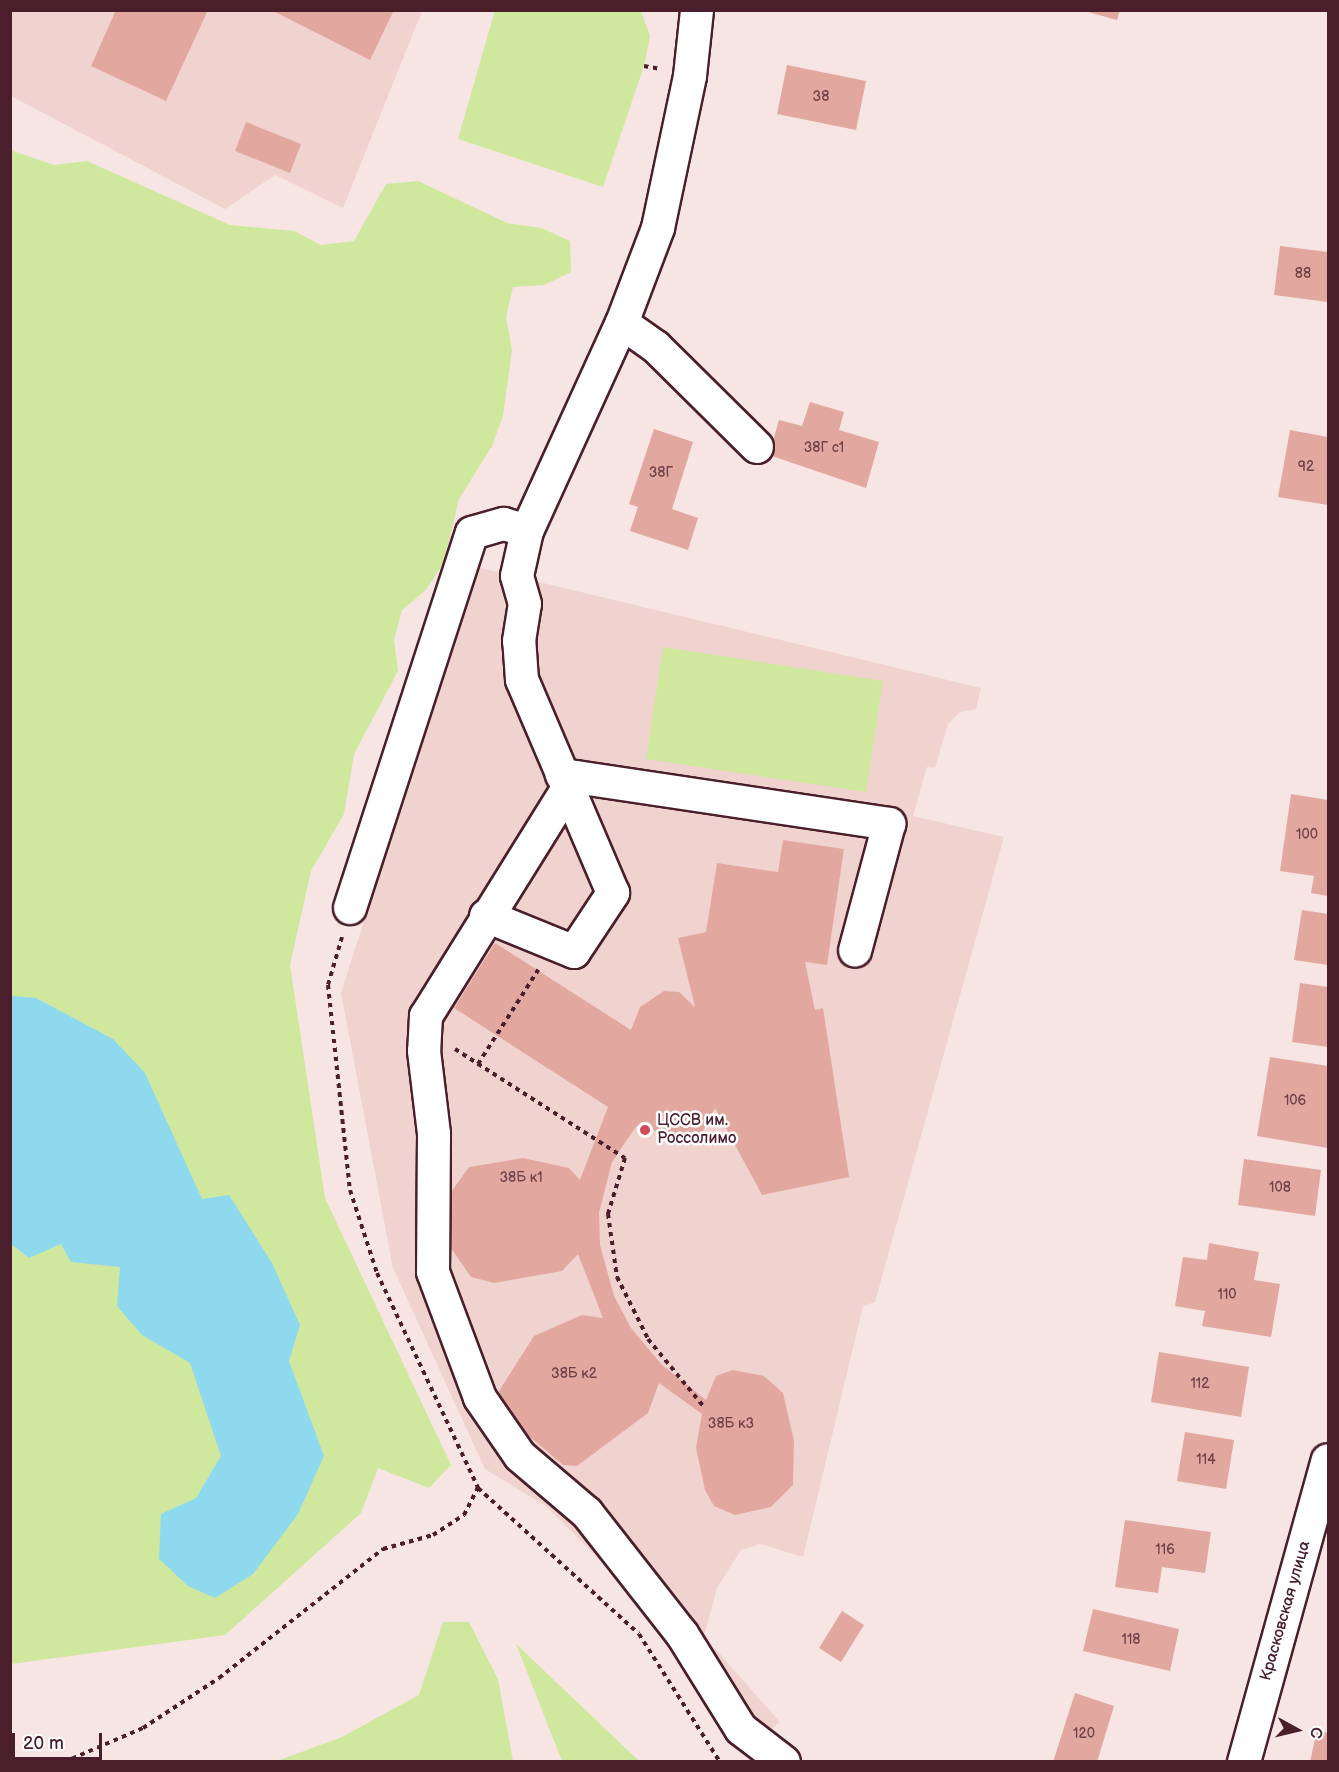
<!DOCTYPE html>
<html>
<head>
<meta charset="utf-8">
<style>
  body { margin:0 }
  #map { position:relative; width:1339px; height:1772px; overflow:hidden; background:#f6e5e2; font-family:"Balsamiq Sans",sans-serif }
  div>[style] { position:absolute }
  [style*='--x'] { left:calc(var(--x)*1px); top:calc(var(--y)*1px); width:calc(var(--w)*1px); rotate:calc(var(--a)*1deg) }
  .built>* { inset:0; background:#f0d3ce }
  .green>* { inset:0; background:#cfe89d }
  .water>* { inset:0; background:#8ed9ee }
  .building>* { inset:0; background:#e2a8a0 }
  .path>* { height:4px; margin-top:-2px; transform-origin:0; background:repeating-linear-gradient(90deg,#4a1f2b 0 4.5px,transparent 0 9px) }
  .roads { filter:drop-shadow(2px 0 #4a1f2b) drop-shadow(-2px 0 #4a1f2b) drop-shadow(0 2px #4a1f2b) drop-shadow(0 -2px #4a1f2b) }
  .minor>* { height:32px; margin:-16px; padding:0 16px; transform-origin:16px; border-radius:16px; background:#fff }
  .dots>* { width:16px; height:16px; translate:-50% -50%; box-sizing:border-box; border:3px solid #fff; border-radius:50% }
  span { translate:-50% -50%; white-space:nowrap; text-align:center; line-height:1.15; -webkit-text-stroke:5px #fff; paint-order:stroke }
  .number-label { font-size:14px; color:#704148 }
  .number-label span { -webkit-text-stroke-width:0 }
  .poi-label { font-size:16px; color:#4a1f2b }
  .left { translate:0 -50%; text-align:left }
  .street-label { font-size:16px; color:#4a1f2b }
  .frame { position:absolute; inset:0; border:12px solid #4a1f2b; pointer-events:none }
  .north { position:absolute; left:1267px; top:1700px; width:60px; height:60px; -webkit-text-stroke:4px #fff; paint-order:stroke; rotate:98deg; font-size:16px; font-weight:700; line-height:24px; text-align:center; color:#4a1f2b }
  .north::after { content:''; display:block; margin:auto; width:21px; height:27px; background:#4a1f2b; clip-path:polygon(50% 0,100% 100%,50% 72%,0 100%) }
  .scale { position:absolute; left:12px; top:1733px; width:90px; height:27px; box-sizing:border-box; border:3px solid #4a1f2b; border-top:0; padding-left:8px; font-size:18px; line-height:21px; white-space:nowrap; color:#4a1f2b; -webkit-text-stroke:4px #fff; paint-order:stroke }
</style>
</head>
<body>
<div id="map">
  <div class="built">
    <i style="clip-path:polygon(10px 11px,422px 11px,343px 208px,275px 175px,225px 209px,11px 96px)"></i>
    <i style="clip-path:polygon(477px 567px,981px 688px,976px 709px,960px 712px,948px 724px,935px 768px,927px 767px,913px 816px,1004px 837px,875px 1302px,863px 1306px,803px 1557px,760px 1544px,741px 1550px,717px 1588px,704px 1636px,780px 1722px,741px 1754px,636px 1596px,546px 1506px,485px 1469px,393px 1268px,341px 993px)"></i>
  </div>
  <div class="green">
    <i style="clip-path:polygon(495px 10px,641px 11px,650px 36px,644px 66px,603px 187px,458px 139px)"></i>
    <i style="clip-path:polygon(10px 150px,54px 165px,87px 161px,230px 225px,294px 231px,321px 245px,354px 241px,386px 184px,418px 181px,507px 223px,541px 228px,570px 241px,571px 272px,544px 285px,513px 287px,506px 317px,512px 350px,503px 416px,492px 446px,459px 499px,444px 562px,426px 590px,402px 610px,394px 640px,398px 671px,354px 754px,344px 814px,311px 871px,290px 965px,325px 1198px,451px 1465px,429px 1488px,378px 1468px,361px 1513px,225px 1635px,11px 1664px)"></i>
    <i style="clip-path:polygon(663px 647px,883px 681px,866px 792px,646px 759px)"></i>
    <i style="clip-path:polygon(443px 1622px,469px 1622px,498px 1679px,513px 1761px,277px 1761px,342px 1737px,419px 1695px)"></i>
    <i style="clip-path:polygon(516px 1644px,639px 1761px,562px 1761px)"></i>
  </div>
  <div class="water">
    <i style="clip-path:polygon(11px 996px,36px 998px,113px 1039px,145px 1073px,202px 1199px,229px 1195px,272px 1263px,300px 1325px,289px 1361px,324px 1456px,298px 1514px,253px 1574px,215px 1598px,188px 1586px,159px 1559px,161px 1514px,196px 1498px,221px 1456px,190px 1363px,142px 1335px,117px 1306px,120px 1267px,71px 1262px,61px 1244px,29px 1258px,11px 1244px)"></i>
  </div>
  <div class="building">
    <i style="clip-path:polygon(116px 10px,208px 10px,166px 101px,91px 66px)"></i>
    <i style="clip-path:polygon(271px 10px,394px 10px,370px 60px)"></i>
    <i style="clip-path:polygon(1081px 10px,1120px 10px,1117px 20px)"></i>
    <i style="clip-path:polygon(787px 65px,866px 81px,856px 130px,777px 114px)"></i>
    <i style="clip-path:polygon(246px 122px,301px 144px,290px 173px,235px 151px)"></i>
    <i style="clip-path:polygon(1280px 246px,1328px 252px,1328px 302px,1274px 295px)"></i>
    <i style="clip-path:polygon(810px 402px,844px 412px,839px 430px,879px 442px,866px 488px,769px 455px,779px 420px,802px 426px)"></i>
    <i style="clip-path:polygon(654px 429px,693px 442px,672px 509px,698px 518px,688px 550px,630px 531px,638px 507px,629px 504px)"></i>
    <i style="clip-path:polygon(1290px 430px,1328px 437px,1328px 505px,1278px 497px)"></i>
    <i style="clip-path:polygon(1291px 794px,1328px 800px,1328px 896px,1311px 893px,1314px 876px,1280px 871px)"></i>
    <i style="clip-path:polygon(783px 840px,844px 849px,827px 965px,805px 962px,815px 1010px,823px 1008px,849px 1177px,762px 1195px,715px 1108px,703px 1131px,694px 1135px,658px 1133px,642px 1122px,635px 1128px,612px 1162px,599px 1213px,600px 1245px,614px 1296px,631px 1328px,662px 1365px,706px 1400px,716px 1376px,733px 1370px,764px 1376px,783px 1393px,794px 1441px,793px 1485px,771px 1507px,735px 1515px,714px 1506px,705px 1490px,696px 1448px,702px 1414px,659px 1383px,648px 1413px,577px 1466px,563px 1465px,508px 1418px,499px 1391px,534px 1336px,582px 1315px,603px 1318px,578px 1254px,562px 1271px,494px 1283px,471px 1277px,448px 1244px,451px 1192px,469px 1167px,523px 1158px,569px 1168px,580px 1180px,608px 1107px,454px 1008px,495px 943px,631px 1030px,640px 1007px,664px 991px,679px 992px,695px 1007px,678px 938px,706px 932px,717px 863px,778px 872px)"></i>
    <i style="clip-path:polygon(1302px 910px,1328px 914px,1328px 965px,1294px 960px)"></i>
    <i style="clip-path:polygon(1300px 983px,1328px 987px,1328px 1047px,1292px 1042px)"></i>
    <i style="clip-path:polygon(1270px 1057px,1328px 1066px,1328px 1148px,1257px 1136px)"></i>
    <i style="clip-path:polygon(1244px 1159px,1321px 1170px,1315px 1216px,1238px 1205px)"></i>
    <i style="clip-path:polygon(1209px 1243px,1259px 1252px,1254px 1280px,1280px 1284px,1271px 1337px,1202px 1326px,1205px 1311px,1175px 1306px,1183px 1257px,1207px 1260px)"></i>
    <i style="clip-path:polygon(1159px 1352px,1249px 1367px,1241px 1417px,1151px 1402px)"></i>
    <i style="clip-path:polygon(1185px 1432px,1234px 1440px,1226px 1489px,1177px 1481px)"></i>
    <i style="clip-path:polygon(1125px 1520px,1211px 1532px,1205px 1573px,1162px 1567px,1158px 1593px,1115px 1587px)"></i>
    <i style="clip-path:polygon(1093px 1609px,1179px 1629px,1170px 1671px,1083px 1651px)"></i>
    <i style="clip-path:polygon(842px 1611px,864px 1625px,841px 1662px,819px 1648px)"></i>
    <i style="clip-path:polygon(1075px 1693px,1114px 1706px,1097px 1762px,1053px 1762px)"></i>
    <i style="clip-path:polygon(1317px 1730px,1328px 1733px,1328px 1762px,1310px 1762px)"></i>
  </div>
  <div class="path">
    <i style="--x:644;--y:66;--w:17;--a:10"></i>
    <i style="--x:342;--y:937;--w:50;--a:106.3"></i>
    <i style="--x:328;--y:985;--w:206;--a:83.9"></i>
    <i style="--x:350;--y:1190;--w:87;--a:72"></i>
    <i style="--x:377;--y:1273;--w:238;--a:64.8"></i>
    <i style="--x:455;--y:1049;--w:202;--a:32.7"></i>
    <i style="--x:625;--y:1158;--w:59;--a:106.9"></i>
    <i style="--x:608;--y:1214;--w:64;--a:81.9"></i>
    <i style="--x:617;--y:1277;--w:69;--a:63.4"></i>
    <i style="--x:648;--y:1339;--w:88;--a:50.5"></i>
    <i style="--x:478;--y:1064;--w:112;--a:-57.4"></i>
    <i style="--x:64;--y:1762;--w:86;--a:-23.3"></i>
    <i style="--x:143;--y:1728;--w:91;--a:-33.3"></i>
    <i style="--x:219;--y:1678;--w:209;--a:-38.2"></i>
    <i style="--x:383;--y:1549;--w:52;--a:-15.6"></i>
    <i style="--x:433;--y:1535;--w:37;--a:-33"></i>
    <i style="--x:464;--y:1515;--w:30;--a:-63"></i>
    <i style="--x:478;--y:1488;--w:217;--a:42.2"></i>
    <i style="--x:639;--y:1634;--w:151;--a:57.7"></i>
  </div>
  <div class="roads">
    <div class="minor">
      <i style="--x:622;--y:323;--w:42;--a:35.2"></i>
      <i style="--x:656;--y:347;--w:142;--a:44.7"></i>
      <i style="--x:562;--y:775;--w:331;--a:8.5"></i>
      <i style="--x:889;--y:824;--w:131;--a:105"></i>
      <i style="--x:575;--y:777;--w:282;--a:121.9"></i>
      <i style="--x:426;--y:1016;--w:35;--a:93"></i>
      <i style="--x:424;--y:1051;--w:84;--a:83.1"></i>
      <i style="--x:434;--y:1134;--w:138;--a:90.4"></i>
      <i style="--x:433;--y:1272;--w:134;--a:69.5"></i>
      <i style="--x:480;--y:1398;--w:70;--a:55.4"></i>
      <i style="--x:520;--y:1456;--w:88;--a:40.4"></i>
      <i style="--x:587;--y:1513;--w:154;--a:51.9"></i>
      <i style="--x:682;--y:1634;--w:112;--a:58.2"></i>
      <i style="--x:741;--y:1729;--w:54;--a:37.5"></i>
      <i style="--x:350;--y:908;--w:394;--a:-72"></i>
      <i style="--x:472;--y:533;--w:33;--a:-16"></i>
      <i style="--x:504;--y:524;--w:24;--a:17"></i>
      <i style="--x:486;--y:916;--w:95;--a:22.2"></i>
      <i style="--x:574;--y:952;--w:71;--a:-56.5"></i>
      <i style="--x:613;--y:893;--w:232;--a:-113.1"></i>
      <i style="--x:522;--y:680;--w:39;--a:-94"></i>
      <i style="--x:519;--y:641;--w:37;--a:-81"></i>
      <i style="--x:525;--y:604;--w:29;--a:-106"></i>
      <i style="--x:517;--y:576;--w:46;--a:-77.5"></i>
      <i style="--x:527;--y:531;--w:229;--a:-65.5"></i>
      <i style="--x:622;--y:323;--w:102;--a:-69.2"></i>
      <i style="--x:658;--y:228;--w:155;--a:-78.1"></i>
      <i style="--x:690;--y:76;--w:66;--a:-83.9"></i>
      <i style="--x:1244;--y:1762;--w:313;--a:-74.5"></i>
    </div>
  </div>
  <div class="dots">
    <i style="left:645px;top:1130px;background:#d1495b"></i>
  </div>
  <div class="number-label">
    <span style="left:821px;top:97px">38</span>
    <span style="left:1303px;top:274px">88</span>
    <span style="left:824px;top:448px">38Г с1</span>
    <span style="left:1306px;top:467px">92</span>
    <span style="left:661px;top:473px">38Г</span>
    <span style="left:1307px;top:835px">100</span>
    <span style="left:1295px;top:1101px">106</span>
    <span style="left:521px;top:1178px">38Б к1</span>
    <span style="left:1280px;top:1188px">108</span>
    <span style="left:1227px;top:1295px">110</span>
    <span style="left:574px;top:1374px">38Б к2</span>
    <span style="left:1200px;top:1384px">112</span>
    <span style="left:731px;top:1424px">38Б к3</span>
    <span style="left:1206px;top:1460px">114</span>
    <span style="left:1165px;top:1550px">116</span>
    <span style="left:1131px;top:1640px">118</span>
    <span style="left:1084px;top:1734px">120</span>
  </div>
  <div class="poi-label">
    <span class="left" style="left:657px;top:1130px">ЦССВ им.<br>Россолимо</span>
  </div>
  <div class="street-label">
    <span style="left:1286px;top:1611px;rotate:-74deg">Красковская улица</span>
  </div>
  <div class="frame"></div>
  <div class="north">С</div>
  <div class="scale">20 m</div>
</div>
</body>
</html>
